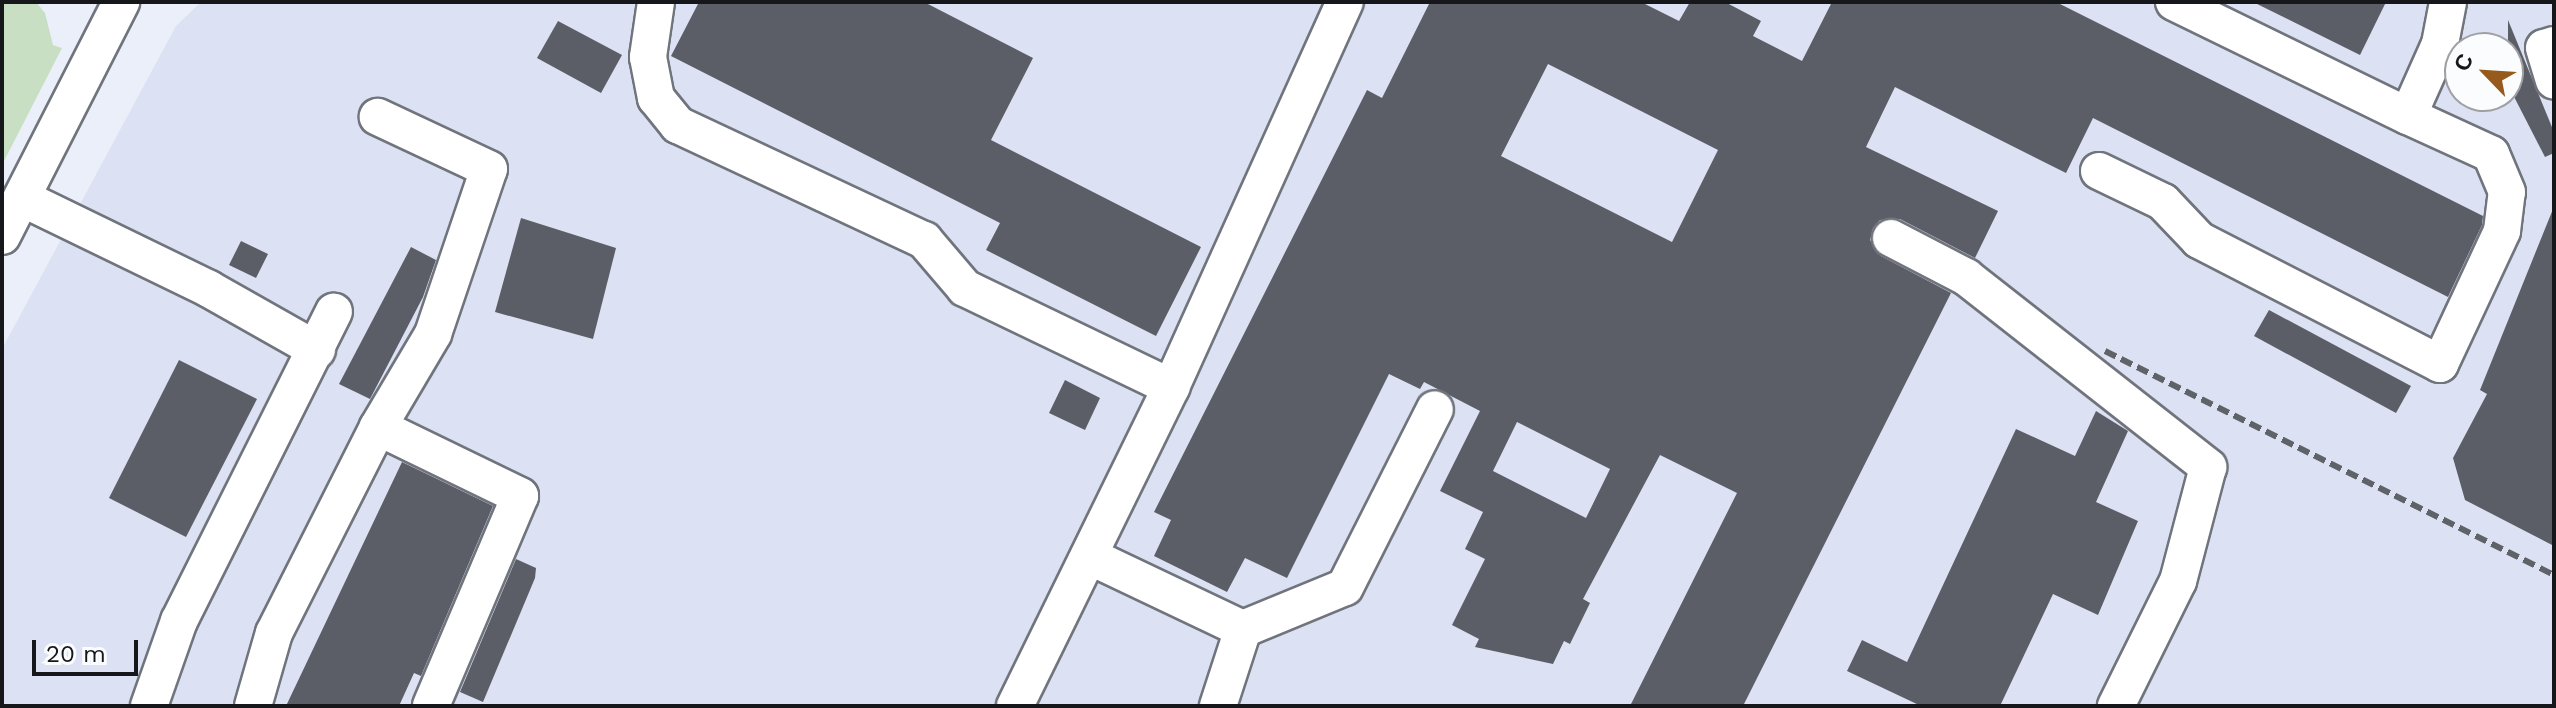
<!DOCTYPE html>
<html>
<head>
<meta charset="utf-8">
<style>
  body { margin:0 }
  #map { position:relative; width:2556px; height:708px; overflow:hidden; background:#ebeff9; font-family:"Work Sans",sans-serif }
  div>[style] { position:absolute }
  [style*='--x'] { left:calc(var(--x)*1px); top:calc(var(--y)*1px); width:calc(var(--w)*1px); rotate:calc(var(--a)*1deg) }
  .built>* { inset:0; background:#dce2f3 }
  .green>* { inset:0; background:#c8dfc3 }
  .building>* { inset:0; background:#5b5e66 }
  .roads { filter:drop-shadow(2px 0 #70747c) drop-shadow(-2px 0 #70747c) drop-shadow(0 2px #70747c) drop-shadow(0 -2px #70747c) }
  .minor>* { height:36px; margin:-18px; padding:0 18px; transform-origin:18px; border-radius:18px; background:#fff }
  .rail>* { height:6px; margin-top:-3px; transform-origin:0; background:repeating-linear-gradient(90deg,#5f6267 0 12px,transparent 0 18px) }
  span { translate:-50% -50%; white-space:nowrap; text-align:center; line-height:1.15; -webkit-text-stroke:8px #fbfcfe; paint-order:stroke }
  .frame { position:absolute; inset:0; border:4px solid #15171a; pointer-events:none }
  .north { position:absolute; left:2444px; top:32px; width:80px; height:80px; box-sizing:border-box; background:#fbfcfe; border:2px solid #9fa0a3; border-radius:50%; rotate:295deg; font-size:22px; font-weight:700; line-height:32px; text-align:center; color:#15171a }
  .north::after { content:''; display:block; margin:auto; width:28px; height:36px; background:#965a1c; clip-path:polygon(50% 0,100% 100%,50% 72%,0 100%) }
  .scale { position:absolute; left:32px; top:640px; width:106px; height:36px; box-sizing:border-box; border:4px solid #15171a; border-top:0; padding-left:10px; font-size:24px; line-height:28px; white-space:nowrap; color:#15171a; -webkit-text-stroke:6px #fbfcfe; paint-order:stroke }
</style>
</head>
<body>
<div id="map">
  <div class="built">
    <i style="clip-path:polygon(evenodd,201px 2px,2554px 2px,2554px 706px,2px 706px,2px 349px,176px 26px,201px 2px,2460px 48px,2508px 48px,2508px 96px,2460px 96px,2460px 48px)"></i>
  </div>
  <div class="green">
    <i style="clip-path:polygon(2px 2px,36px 2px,45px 13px,53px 45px,62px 48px,2px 165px)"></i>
  </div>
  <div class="building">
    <i style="clip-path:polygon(699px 2px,924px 2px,1033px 58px,991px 140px,1201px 247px,1156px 336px,986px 250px,1000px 223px,671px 56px)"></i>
    <i style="clip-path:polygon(evenodd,1430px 2px,1641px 2px,1679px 21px,1690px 2px,1725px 2px,1761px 21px,1753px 36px,1802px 61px,1832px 2px,2056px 2px,2483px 216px,2482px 225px,2448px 297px,2093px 118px,2066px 173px,1895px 87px,1866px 147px,1998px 211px,1975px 258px,1900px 219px,1880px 220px,1873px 228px,1870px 240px,1881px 256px,1951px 293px,1743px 706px,1630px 706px,1737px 493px,1660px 455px,1583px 599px,1590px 603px,1570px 644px,1564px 641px,1553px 664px,1475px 647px,1479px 639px,1452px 625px,1485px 559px,1465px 549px,1483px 512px,1440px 491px,1480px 411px,1424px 382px,1420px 389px,1389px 374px,1287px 578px,1245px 558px,1227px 592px,1154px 556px,1171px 520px,1154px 512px,1367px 90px,1382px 98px,1430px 2px,1548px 64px,1718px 150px,1672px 242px,1501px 156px,1548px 64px,1430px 2px,1517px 422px,1610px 469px,1586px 518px,1493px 471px,1517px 422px)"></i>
    <i style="clip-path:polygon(2253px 2px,2386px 2px,2360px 55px)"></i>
    <i style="clip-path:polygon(2508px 20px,2554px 132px,2554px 153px,2545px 157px,2508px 85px)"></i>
    <i style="clip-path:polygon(558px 21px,622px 55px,601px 93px,537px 58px)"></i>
    <i style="clip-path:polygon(2553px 209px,2554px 210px,2554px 546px,2465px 500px,2453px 458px,2487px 394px,2480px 390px)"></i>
    <i style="clip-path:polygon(521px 218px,616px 248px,593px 339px,495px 312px)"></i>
    <i style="clip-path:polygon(241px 241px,268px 254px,256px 278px,229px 265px)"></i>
    <i style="clip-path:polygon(411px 247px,436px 260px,423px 297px,370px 399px,339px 384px)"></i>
    <i style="clip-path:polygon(2269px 310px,2411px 386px,2396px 413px,2254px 336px)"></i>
    <i style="clip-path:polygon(179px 360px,257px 399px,186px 537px,109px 498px)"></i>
    <i style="clip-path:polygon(1065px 380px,1100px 398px,1085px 430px,1049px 413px)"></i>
    <i style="clip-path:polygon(2096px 411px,2128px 431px,2096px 502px,2138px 521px,2098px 615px,2053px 594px,2000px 706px,1921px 706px,1847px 671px,1862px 640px,1907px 662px,2016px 429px,2075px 456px)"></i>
    <i style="clip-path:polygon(402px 462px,493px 506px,421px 676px,414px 673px,399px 706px,286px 706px)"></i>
    <i style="clip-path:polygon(516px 559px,536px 568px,535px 578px,483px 702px,460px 692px)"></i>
  </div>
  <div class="roads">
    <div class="minor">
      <i style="--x:656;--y:2;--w:56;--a:98.3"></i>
      <i style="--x:648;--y:57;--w:42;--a:79"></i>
      <i style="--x:656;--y:98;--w:35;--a:51"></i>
      <i style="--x:678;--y:125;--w:272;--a:25.1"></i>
      <i style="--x:924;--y:240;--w:63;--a:49.5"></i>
      <i style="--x:965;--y:288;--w:229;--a:25.7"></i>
      <i style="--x:2174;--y:2;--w:260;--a:26"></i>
      <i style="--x:2408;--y:116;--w:79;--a:-66"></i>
      <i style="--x:2440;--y:44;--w:43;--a:-79.2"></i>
      <i style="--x:2554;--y:45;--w:10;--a:163"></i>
      <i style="--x:2544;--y:48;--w:34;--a:73"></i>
      <i style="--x:2099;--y:171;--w:71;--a:25.8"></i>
      <i style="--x:2163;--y:202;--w:52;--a:46.5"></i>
      <i style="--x:2199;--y:240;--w:271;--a:27.2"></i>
      <i style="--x:2440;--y:364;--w:147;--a:-65"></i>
      <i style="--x:2502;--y:231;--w:39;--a:-83"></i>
      <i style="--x:2507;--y:192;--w:41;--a:-112.8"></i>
      <i style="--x:2491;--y:154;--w:91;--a:-155.4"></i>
      <i style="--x:22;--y:198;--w:208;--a:25.9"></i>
      <i style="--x:209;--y:289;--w:124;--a:29.5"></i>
      <i style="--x:2;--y:236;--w:263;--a:-63"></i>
      <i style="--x:1891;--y:238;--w:85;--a:27.5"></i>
      <i style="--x:1966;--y:277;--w:308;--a:38.1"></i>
      <i style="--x:2208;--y:467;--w:118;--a:104.7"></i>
      <i style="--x:2178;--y:581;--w:140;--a:116.4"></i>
      <i style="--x:378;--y:427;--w:108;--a:-59.4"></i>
      <i style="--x:433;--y:334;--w:174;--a:-71.3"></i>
      <i style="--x:489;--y:169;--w:123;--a:-154.9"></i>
      <i style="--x:1089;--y:556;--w:170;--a:25.4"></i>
      <i style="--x:1243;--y:629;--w:110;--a:-22.4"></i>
      <i style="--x:1345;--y:587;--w:199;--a:-63.2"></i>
      <i style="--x:149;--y:706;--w:90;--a:-70.6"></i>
      <i style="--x:179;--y:621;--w:346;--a:-63.4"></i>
      <i style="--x:253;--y:706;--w:76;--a:-74"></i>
      <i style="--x:274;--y:633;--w:231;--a:-63.2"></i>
      <i style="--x:378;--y:427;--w:158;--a:25.9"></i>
      <i style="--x:520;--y:496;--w:228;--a:113"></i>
      <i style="--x:1015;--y:706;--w:355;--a:-63.9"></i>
      <i style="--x:1171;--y:387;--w:422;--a:-65.7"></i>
      <i style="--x:1218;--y:706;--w:81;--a:-72"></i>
    </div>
  </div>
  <div class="rail">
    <i style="--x:2105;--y:351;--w:502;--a:26.51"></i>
  </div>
  <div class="frame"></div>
  <div class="north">С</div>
  <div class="scale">20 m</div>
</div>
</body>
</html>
